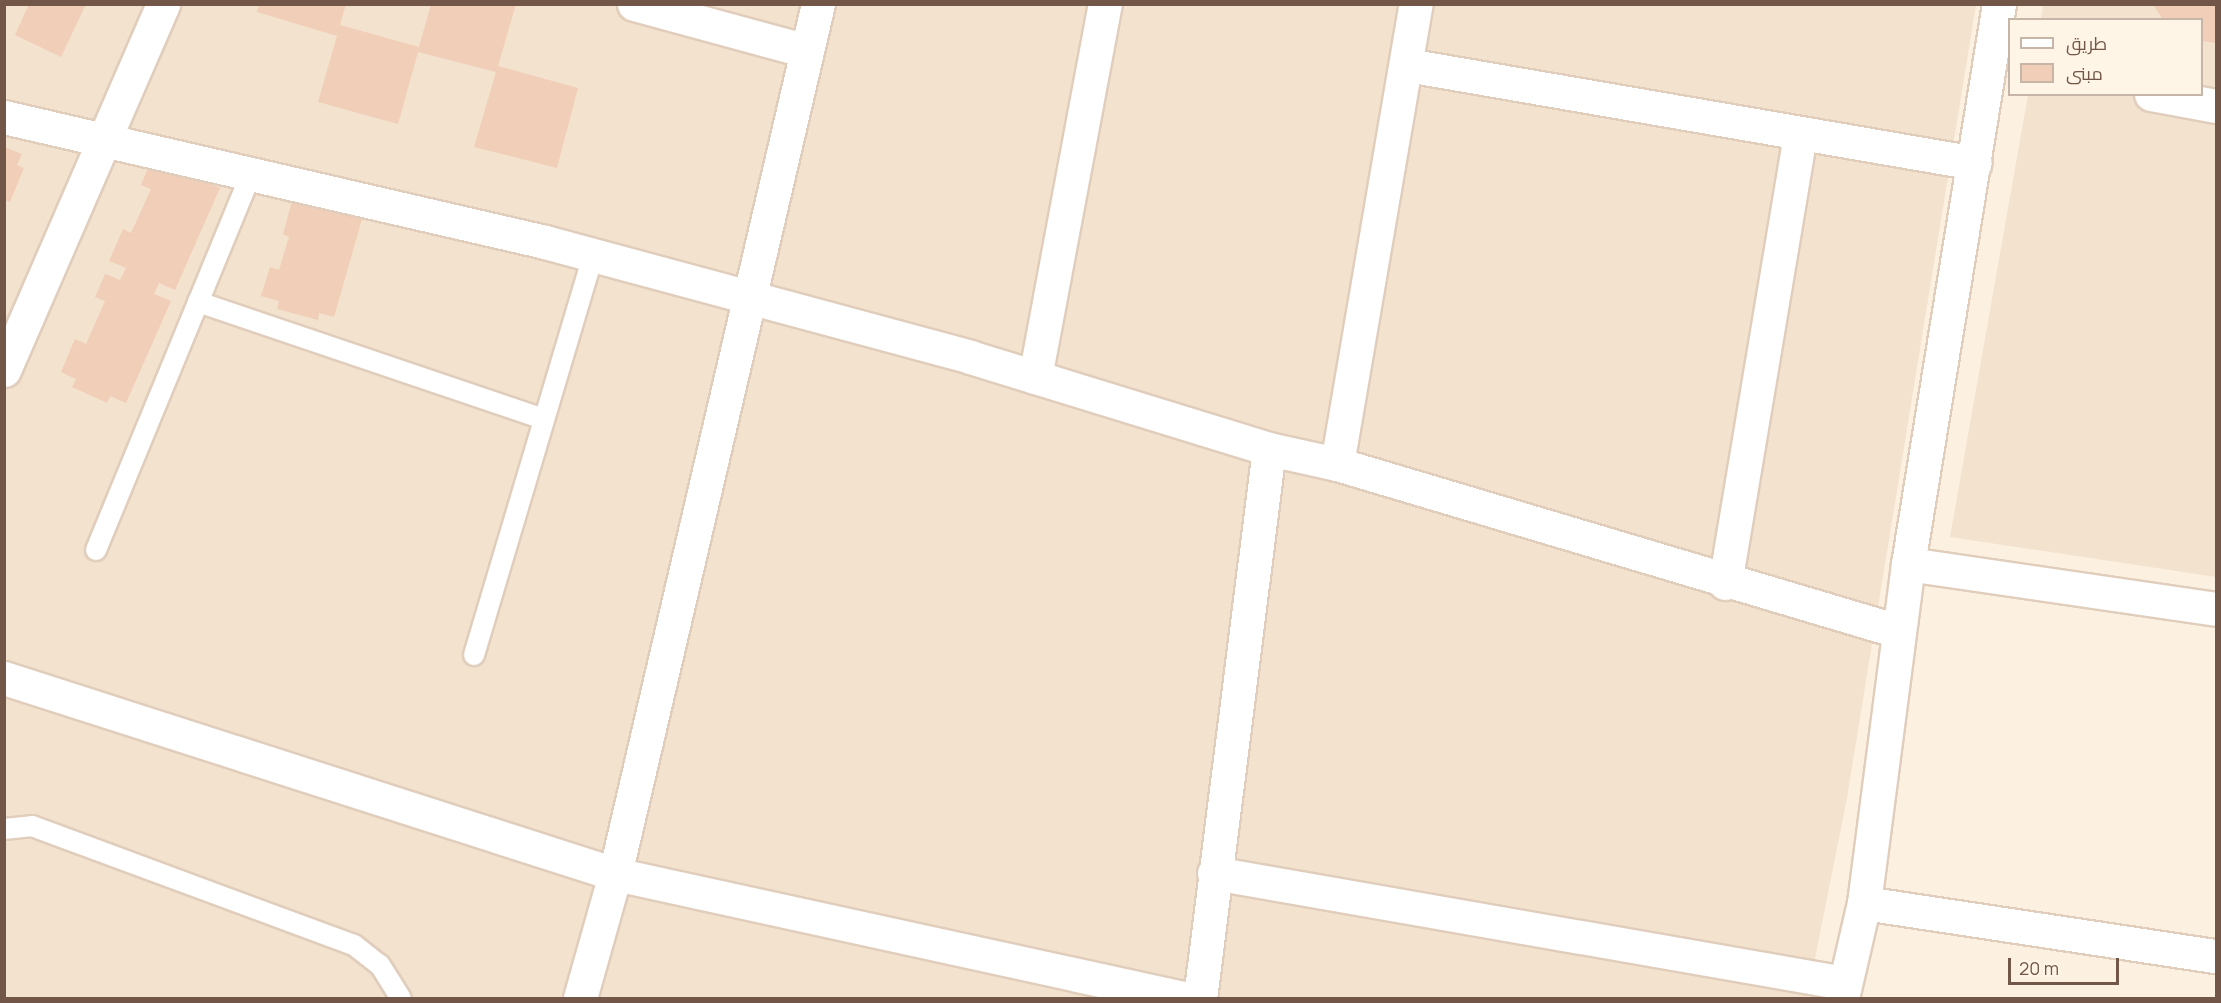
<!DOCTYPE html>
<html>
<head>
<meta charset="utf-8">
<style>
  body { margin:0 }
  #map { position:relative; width:2221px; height:1003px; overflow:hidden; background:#fcf1e0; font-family:Manrope,Cairo,sans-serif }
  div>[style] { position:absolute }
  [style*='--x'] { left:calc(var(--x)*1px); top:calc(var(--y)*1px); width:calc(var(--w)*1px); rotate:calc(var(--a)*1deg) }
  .residential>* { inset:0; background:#f3e2ce }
  .building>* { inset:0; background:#f1ceb8 }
  .roads { filter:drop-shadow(2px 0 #e0cdbc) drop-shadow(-2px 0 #e0cdbc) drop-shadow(0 2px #e0cdbc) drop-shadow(0 -2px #e0cdbc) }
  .lane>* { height:20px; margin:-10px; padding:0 10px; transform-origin:10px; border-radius:10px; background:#fff }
  .street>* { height:33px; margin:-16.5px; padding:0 16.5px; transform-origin:16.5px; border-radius:16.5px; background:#fff }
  span { translate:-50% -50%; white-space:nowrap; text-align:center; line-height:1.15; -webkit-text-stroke:4.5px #fff5e6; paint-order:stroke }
  .frame { position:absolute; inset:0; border:6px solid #725748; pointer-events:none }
  .legend { position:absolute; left:2008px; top:18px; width:195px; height:78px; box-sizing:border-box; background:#fff5e6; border:2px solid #c7b6a7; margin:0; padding:8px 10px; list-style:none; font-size:18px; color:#725748 }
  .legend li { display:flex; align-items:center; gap:12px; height:30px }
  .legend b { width:30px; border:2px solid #c7b6a7 }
  .scale { position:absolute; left:2008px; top:958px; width:111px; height:27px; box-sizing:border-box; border:3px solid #725748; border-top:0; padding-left:8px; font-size:18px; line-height:21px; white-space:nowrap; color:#725748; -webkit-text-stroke:4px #fff5e6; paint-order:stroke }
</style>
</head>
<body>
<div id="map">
  <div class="residential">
    <i style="clip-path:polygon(5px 5px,1976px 5px,1847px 798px,1807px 998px,5px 998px)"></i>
    <i style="clip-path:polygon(2043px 5px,2216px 5px,2216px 577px,1950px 537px,2028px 95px,2202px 94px,2202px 20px,2041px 19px)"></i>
  </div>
  <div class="building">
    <i style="clip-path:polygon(29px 4px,86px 4px,61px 57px,15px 35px)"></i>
    <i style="clip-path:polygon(259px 4px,346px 4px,340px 25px,419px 47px,431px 4px,516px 4px,498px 66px,578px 88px,557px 168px,474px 147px,496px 72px,418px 52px,398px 124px,318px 102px,337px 36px,257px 12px)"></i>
    <i style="clip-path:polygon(2153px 4px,2216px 4px,2216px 43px,2202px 41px,2202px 20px,2163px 20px)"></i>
    <i style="clip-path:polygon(4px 147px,22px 154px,17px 165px,24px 168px,10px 202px,4px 200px)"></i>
    <i style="clip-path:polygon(151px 161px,204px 177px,203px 181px,220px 188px,175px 290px,159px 283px,154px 294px,171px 301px,126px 403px,110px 396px,107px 403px,72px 387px,76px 379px,61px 372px,75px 339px,86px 344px,105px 301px,95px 297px,105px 274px,120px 280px,126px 268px,109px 261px,123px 229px,131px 233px,151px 189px,141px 185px)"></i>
    <i style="clip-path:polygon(294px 194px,364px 212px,334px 317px,319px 313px,318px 320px,277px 309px,279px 301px,261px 296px,270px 267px,279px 270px,289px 237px,283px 234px)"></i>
  </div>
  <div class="roads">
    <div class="lane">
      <i style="--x:198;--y:302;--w:365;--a:18.7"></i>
      <i style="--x:96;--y:550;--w:409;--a:-67.6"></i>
      <i style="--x:474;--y:655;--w:416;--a:-73.4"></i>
      <i style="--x:4;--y:829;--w:28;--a:-6"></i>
      <i style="--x:32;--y:826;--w:343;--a:20.3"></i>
      <i style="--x:354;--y:945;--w:33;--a:38"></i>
      <i style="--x:380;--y:965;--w:39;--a:58"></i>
    </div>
    <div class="street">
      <i style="--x:634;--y:4;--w:179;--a:15.2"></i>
      <i style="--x:1407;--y:65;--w:576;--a:9.79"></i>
      <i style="--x:2151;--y:94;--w:66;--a:10.5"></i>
      <i style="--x:4;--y:117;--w:555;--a:13.01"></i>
      <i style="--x:545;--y:242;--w:440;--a:15.1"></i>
      <i style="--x:970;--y:357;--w:313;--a:17.1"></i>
      <i style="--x:1269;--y:449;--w:70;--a:12.4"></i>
      <i style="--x:1337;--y:464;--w:585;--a:16.58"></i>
      <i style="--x:4;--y:370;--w:399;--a:-66.5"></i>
      <i style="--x:1035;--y:377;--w:380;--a:-79.4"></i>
      <i style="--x:1337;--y:464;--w:467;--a:-80.3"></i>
      <i style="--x:1908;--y:564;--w:311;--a:8.3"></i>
      <i style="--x:1725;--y:583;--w:456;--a:-80.5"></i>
      <i style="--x:4;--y:678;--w:642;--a:17.79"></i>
      <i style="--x:615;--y:874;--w:581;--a:12.32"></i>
      <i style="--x:1214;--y:873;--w:640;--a:9.9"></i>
      <i style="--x:1864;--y:903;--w:356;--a:8.6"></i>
      <i style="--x:580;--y:998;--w:129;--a:-74.2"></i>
      <i style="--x:615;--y:874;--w:893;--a:-76.87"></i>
      <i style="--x:1200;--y:998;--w:553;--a:-82.84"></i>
      <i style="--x:1842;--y:998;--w:98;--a:-77"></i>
      <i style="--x:1864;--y:903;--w:342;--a:-82.6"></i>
      <i style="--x:1908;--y:564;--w:567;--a:-80.77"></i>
    </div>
  </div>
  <div class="frame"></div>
  <ul class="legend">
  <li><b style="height:8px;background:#fff"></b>طريق</li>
  <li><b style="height:16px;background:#f1ceb8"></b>مبنى</li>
  </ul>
  <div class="scale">20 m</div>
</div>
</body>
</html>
